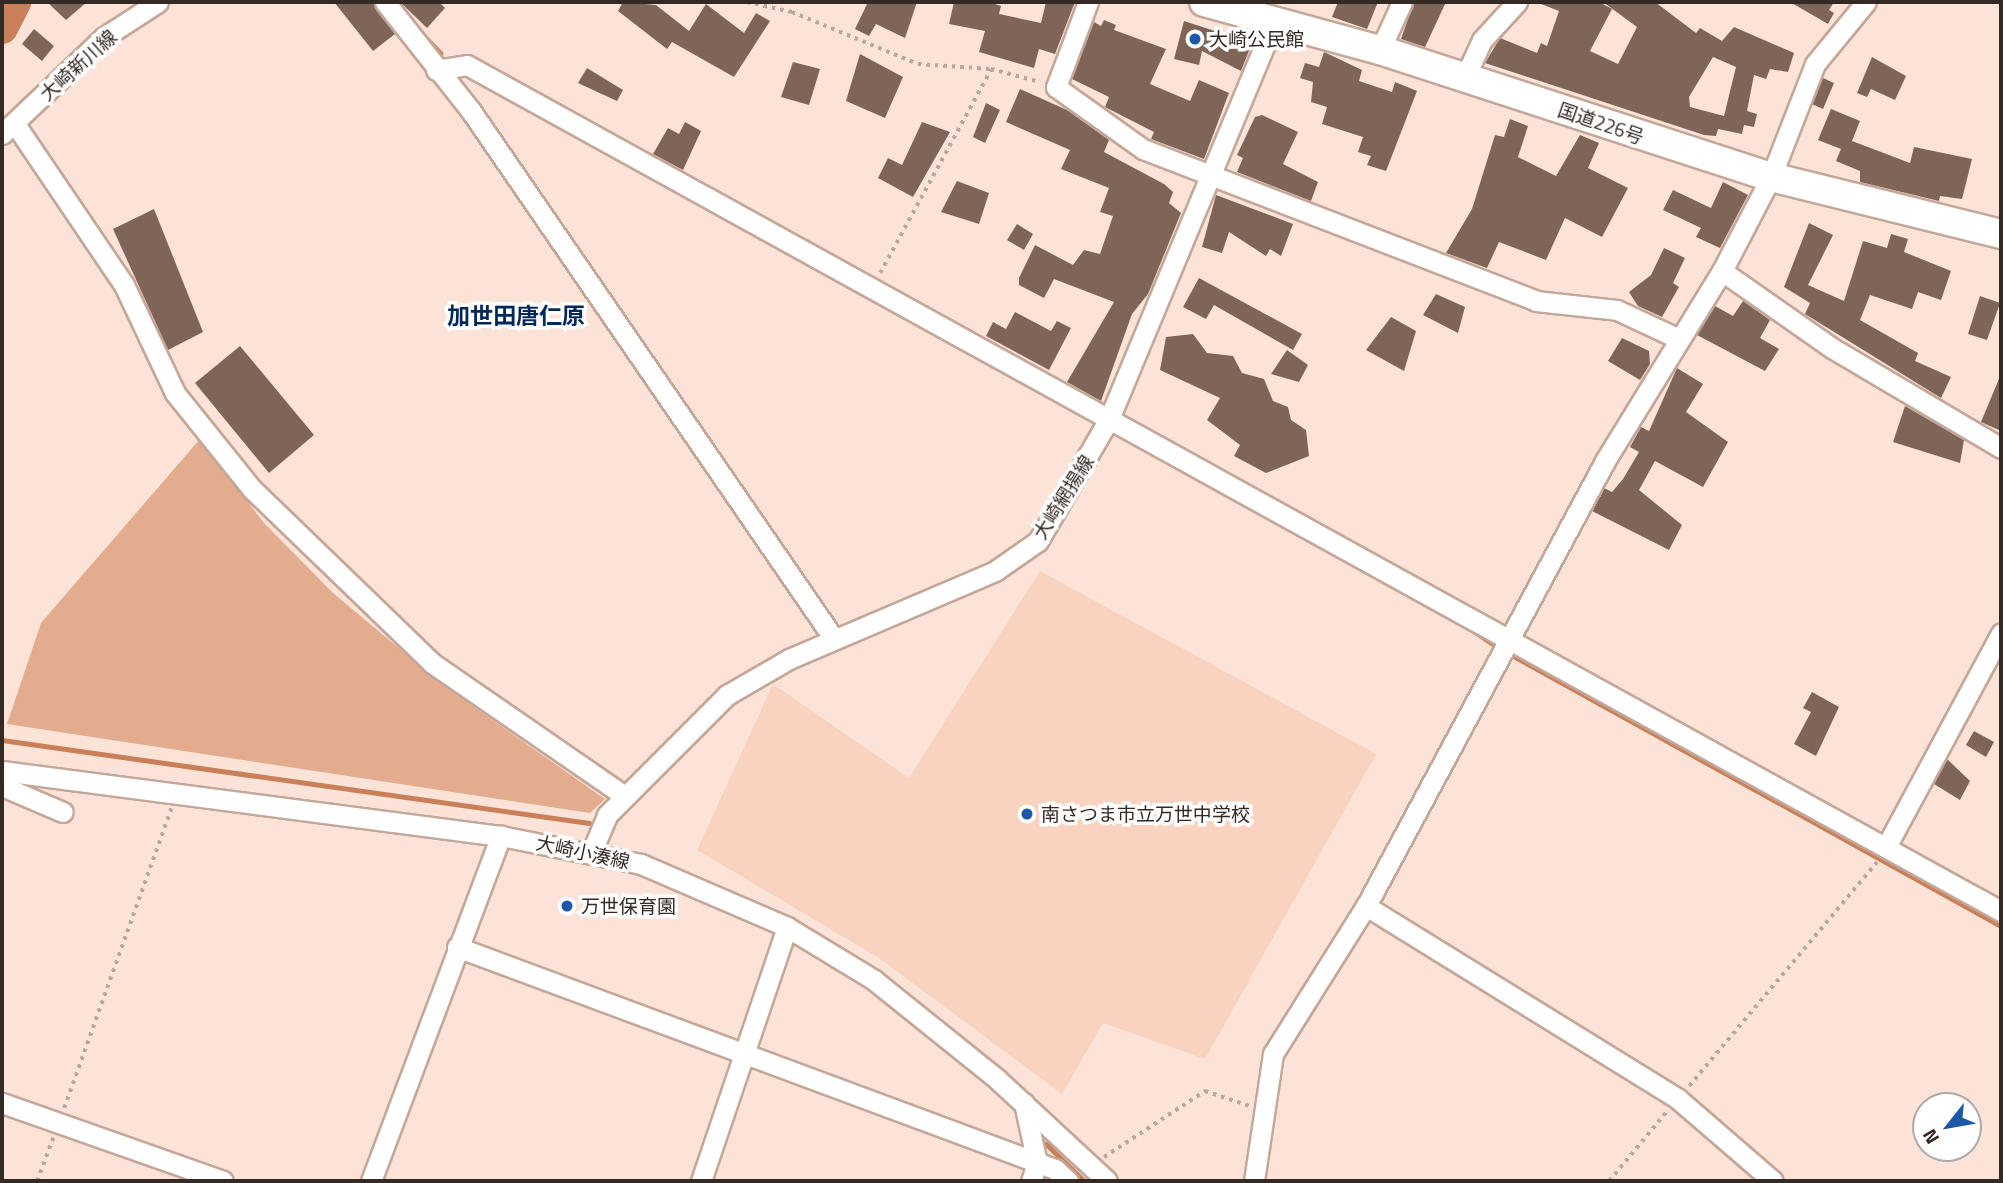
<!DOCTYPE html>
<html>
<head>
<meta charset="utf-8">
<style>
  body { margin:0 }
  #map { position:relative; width:2003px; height:1183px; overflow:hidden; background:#fce3d7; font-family:"Titillium Web","Noto Sans JP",sans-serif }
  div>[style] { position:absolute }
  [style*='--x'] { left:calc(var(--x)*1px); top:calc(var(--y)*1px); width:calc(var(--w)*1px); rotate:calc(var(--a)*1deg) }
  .built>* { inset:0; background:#f9d3c0 }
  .green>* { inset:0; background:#e4ac8f }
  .stream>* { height:5px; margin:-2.5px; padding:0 2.5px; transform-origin:2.5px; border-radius:2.5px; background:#c97f58 }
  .river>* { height:32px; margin:-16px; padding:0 16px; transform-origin:16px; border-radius:16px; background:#c97f58 }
  .building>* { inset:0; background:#7f6558 }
  .path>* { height:3.5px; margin-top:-1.75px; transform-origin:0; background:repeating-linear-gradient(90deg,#baa69c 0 3.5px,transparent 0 8.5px) }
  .roads { filter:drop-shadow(2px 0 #c4a799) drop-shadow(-2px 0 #c4a799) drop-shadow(0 2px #c4a799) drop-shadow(0 -2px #c4a799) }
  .minor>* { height:19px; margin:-9.5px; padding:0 9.5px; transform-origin:9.5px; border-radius:9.5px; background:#fff }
  .highway>* { height:28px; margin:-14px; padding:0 14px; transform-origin:14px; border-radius:14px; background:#fff }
  .dots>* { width:19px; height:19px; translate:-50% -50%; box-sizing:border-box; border:4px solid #fff; border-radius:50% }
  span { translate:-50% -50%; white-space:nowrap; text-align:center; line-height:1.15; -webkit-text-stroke:7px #fff; paint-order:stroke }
  .poi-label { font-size:19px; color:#352924 }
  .left { translate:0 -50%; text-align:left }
  .street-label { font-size:19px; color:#352924 }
  .quarter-label { font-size:23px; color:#02285b; font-weight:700 }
  .frame { position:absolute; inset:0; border:4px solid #352924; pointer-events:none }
  .north { position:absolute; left:1912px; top:1092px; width:70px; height:70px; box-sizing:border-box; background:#fff; border:2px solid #aea9a7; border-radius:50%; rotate:239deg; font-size:19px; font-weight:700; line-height:28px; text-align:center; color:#352924 }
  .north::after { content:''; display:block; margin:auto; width:24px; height:32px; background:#1c58a9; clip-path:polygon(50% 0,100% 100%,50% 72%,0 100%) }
</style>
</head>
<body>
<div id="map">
  <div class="built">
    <i style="clip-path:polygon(1040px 571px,1376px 754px,1205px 1059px,1103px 1023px,1062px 1094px,879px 958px,697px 850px,773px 684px,909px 778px)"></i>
  </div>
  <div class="green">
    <i style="clip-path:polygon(200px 439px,264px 523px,333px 593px,444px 686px,605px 799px,590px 813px,7px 724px,41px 623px)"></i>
  </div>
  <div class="stream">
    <i style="--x:421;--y:33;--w:28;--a:46"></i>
    <i style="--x:1469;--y:628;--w:36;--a:34"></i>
    <i style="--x:1508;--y:653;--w:564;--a:28.98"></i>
    <i style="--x:2;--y:740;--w:593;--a:8.05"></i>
    <i style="--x:1046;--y:1144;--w:53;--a:44.2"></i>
  </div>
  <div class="river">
    <i style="--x:2;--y:28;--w:29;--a:-63"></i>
  </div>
  <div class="building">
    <i style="clip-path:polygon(47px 2px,87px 2px,66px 20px)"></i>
    <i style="clip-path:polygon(334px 2px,373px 2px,395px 34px,373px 51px)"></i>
    <i style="clip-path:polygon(400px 2px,439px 2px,445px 8px,427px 28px)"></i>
    <i style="clip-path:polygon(623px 2px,656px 5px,689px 31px,706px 4px,744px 33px,756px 13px,770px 21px,734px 77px,672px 42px,667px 49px,618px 11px)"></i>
    <i style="clip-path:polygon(868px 2px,917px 2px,905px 38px,876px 24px,869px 36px,855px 29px)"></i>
    <i style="clip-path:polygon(954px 2px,989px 2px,1001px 6px,999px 14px,1041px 23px,1046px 2px,1075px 2px,1055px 54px,1039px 49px,1034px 68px,979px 52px,985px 31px,949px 24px)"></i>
    <i style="clip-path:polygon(1338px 2px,1378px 2px,1367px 29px,1332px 17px)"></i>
    <i style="clip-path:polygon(1414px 2px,1446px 2px,1425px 47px,1401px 39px)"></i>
    <i style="clip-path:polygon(evenodd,1536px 2px,1599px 2px,1612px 9px,1590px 51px,1618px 64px,1637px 27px,1603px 2px,1655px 2px,1696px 33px,1700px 28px,1722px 41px,1734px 27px,1794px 53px,1788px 72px,1770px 69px,1766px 79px,1754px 75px,1747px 111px,1757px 114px,1754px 127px,1744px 125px,1742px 134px,1718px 129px,1716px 136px,1704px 135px,1485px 63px,1500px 38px,1537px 53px,1541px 43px,1547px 46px,1559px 11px,1536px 2px,1713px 57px,1736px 67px,1724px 116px,1690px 107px,1689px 97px,1713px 57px)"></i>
    <i style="clip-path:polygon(1790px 2px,1834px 2px,1829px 10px,1834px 13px,1828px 24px)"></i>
    <i style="clip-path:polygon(1104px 20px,1116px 25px,1114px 30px,1166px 49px,1150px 84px,1190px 101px,1199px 80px,1229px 93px,1204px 159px,1151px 139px,1154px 132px,1105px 107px,1109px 97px,1072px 79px,1094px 22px,1101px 26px)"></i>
    <i style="clip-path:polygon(1184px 21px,1252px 43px,1241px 71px,1202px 51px,1199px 65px,1174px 59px)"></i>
    <i style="clip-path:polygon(34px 29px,54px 46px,42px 61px,22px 44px)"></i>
    <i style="clip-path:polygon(1324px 52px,1362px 70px,1359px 81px,1392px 92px,1395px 82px,1417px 91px,1386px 171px,1367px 165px,1371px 156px,1358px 152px,1363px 137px,1322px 124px,1327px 107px,1311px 102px,1313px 82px,1300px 78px,1305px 63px,1319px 67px)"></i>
    <i style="clip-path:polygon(860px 54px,903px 77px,885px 118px,846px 101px)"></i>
    <i style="clip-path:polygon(1872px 57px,1906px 76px,1895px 100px,1871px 89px,1867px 97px,1857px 93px)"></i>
    <i style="clip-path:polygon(793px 62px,820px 69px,809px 105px,781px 97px)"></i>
    <i style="clip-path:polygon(587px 68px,623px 90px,617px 101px,578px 83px)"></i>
    <i style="clip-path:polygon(1823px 78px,1834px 83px,1823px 109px,1812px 104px)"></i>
    <i style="clip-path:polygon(1020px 89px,1067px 110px,1109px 140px,1104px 152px,1164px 184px,1173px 192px,1169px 203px,1181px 213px,1148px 294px,1132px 314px,1101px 401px,1067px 382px,1114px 302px,1054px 279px,1044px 298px,1019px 285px,1019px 278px,1035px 245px,1073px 265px,1084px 250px,1100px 254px,1113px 216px,1100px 212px,1109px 188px,1061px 169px,1070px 150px,1006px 122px)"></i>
    <i style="clip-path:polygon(986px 103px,1000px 110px,985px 143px,973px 137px)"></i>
    <i style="clip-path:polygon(1831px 109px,1860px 121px,1852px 141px,1910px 163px,1914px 147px,1972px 159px,1962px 199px,1940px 196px,1939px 201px,1860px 182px,1860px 171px,1836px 161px,1841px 149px,1818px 140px)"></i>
    <i style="clip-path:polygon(1262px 115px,1298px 132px,1283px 164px,1318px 182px,1311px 201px,1237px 172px,1243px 158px,1237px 155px,1255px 117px)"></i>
    <i style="clip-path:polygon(1510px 119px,1528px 126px,1518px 157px,1556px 176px,1580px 135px,1599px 143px,1588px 168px,1628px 188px,1602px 237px,1565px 218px,1546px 260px,1499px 242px,1487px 268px,1446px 253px,1472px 209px,1495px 135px,1504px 137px)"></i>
    <i style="clip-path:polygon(685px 122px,701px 131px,683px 170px,653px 154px,668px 128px,679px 134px)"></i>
    <i style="clip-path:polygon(922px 122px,950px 132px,913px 197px,878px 178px,888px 158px,902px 165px)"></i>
    <i style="clip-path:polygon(957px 181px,989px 193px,979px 224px,941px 212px)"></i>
    <i style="clip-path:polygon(1723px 182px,1748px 195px,1720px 248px,1696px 237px,1701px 228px,1663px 210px,1673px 190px,1711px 208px)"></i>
    <i style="clip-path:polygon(1216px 195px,1293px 224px,1281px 256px,1270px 249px,1266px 256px,1229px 232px,1222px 253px,1202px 247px)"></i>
    <i style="clip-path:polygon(154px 209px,203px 332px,168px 350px,113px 229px)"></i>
    <i style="clip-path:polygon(1809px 223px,1833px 235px,1808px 285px,1844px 301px,1863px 241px,1887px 248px,1891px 234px,1908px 239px,1904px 252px,1951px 271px,1941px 300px,1918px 292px,1912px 309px,1870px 295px,1860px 320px,1918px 353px,1915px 361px,1951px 377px,1941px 398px,1805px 314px,1810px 303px,1784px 287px)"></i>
    <i style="clip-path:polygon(1017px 224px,1033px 234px,1024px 250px,1007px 240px)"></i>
    <i style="clip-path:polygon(1664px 248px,1685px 258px,1673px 283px,1679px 287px,1662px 317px,1638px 306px,1629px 292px,1651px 275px)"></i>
    <i style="clip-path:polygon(1199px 278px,1302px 334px,1293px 350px,1214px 305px,1206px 319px,1183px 307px)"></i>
    <i style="clip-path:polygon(1436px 294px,1465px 307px,1458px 333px,1423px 315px)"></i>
    <i style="clip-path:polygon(1980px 296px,2000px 303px,1987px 340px,1968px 334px)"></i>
    <i style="clip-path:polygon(1743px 301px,1770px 320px,1760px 338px,1779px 349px,1765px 371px,1697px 335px,1715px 306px,1733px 316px)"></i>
    <i style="clip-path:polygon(1015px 312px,1051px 331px,1057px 321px,1071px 328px,1049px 370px,986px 336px,993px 322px,1006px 329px)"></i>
    <i style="clip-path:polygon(1391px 317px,1416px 331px,1404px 371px,1366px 350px)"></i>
    <i style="clip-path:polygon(1193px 334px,1207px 353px,1233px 356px,1242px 373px,1264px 379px,1273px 401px,1288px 407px,1291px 420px,1306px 430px,1309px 456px,1266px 473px,1234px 456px,1240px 445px,1207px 420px,1220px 398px,1160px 370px,1166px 337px)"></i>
    <i style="clip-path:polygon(1622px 338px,1649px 351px,1650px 364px,1640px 380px,1608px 361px)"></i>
    <i style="clip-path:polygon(240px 346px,314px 435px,269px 473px,195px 383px)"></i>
    <i style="clip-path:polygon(1287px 350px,1308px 365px,1299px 382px,1271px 374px)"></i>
    <i style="clip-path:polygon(1677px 368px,1703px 384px,1686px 412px,1728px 442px,1703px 487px,1655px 461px,1639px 490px,1682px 525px,1669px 550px,1592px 511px,1604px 488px,1612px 492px,1623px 479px,1639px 452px,1630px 447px,1641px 427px,1649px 431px)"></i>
    <i style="clip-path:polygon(2001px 374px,2001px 431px,1981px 422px)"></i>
    <i style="clip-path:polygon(1905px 406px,1964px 440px,1960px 463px,1893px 442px)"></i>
    <i style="clip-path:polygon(1812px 692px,1839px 707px,1816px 756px,1794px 744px,1811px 712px,1803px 708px)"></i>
    <i style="clip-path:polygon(1974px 731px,1994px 742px,1986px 757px,1966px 745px)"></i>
    <i style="clip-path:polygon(1947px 759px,1970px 781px,1960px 800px,1934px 784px)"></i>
  </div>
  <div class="path">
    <i style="--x:747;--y:2;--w:46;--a:12.5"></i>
    <i style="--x:792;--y:12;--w:136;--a:22.4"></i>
    <i style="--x:918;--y:64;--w:73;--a:3.9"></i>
    <i style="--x:880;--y:273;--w:232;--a:-61.4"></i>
    <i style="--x:991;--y:69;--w:51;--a:14.9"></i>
    <i style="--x:1689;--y:1086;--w:292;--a:-50"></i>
    <i style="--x:64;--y:1108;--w:318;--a:-70.3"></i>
    <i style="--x:1104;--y:1157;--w:121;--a:-33.2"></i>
    <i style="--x:1205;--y:1091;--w:47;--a:18.4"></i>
    <i style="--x:37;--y:1181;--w:46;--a:-69.6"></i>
    <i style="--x:1609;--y:1181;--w:92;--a:-50.3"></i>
  </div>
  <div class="roads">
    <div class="minor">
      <i style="--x:385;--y:2;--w:139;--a:51.7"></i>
      <i style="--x:471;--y:111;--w:641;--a:55.49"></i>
      <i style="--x:1088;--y:2;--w:91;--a:110.6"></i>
      <i style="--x:1056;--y:87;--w:107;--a:35.5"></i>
      <i style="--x:1143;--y:149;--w:421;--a:21.1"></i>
      <i style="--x:1536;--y:301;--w:81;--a:6.3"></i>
      <i style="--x:1617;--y:310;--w:66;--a:25"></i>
      <i style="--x:1380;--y:50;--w:53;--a:-65.4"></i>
      <i style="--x:436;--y:70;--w:31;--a:-9"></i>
      <i style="--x:467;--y:65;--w:1752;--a:28.88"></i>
      <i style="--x:1465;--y:77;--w:41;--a:-65.3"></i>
      <i style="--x:1482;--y:40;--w:52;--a:-47.4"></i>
      <i style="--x:15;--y:124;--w:194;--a:55.9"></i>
      <i style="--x:124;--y:285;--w:119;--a:64.7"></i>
      <i style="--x:175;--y:393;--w:123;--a:51.3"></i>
      <i style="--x:252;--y:489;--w:250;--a:44"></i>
      <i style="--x:432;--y:663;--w:234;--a:34.6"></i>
      <i style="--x:2;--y:134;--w:141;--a:-43.6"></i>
      <i style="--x:104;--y:37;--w:64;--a:-32.9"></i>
      <i style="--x:1722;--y:271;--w:134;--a:35"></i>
      <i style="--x:1832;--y:348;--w:196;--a:30.6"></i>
      <i style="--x:2;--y:771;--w:503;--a:7.42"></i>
      <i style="--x:501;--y:836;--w:143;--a:11.3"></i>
      <i style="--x:641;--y:864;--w:159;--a:23.3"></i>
      <i style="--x:787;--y:927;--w:102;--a:31.3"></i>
      <i style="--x:874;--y:980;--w:158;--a:38.8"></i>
      <i style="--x:997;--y:1079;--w:150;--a:42.8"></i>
      <i style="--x:2;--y:786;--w:66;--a:23.1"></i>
      <i style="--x:1886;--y:847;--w:243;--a:-61.7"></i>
      <i style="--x:592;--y:851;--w:39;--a:-67"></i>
      <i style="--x:607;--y:815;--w:170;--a:-45"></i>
      <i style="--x:727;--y:695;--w:72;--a:-30.1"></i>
      <i style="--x:789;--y:659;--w:224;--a:-23.1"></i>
      <i style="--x:995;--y:571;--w:52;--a:-34.9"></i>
      <i style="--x:1038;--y:541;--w:141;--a:-59.8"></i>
      <i style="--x:1109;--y:419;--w:432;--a:-67.4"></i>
      <i style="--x:1366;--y:906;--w:367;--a:31.7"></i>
      <i style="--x:1678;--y:1099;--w:125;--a:40.8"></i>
      <i style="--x:457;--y:947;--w:638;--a:20.37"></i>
      <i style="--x:1055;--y:1169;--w:18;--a:43"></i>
      <i style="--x:2;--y:1103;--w:234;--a:19.4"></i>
      <i style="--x:1024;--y:1103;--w:61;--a:77.8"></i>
      <i style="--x:1037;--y:1163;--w:19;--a:108"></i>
      <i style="--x:371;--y:1181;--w:369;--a:-69.4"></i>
      <i style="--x:701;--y:1181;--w:268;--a:-71.3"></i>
      <i style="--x:1254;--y:1181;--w:128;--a:-81.5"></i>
      <i style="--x:1273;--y:1054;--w:175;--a:-57.9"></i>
      <i style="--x:1366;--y:906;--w:505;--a:-61.76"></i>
      <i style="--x:1605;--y:461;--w:223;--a:-58.4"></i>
      <i style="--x:1722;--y:271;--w:106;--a:-62.5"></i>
      <i style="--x:1771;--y:177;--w:121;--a:-68.7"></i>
      <i style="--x:1815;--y:64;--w:80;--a:-50.6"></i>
    </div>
    <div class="highway">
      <i style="--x:1204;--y:2;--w:182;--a:15.3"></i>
      <i style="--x:1380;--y:50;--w:411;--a:18"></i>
      <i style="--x:1771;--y:177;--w:237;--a:13.9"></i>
    </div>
  </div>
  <div class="dots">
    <i style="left:1195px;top:39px;background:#1c58a9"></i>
    <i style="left:1027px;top:814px;background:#1c58a9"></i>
    <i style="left:567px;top:906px;background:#1c58a9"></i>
  </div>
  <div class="poi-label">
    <span class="left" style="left:1209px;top:39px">大崎公民館</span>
    <span class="left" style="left:1041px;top:814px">南さつま市立万世中学校</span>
    <span class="left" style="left:581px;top:906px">万世保育園</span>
  </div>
  <div class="street-label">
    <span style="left:78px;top:65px;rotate:-42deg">大崎新川線</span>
    <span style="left:1601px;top:123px;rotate:19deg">国道226号</span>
    <span style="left:1063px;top:497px;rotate:-58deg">大崎網揚線</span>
    <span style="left:583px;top:852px;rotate:12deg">大崎小湊線</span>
  </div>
  <div class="quarter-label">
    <span style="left:516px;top:316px">加世田唐仁原</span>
  </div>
  <div class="frame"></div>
  <div class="north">N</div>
</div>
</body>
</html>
